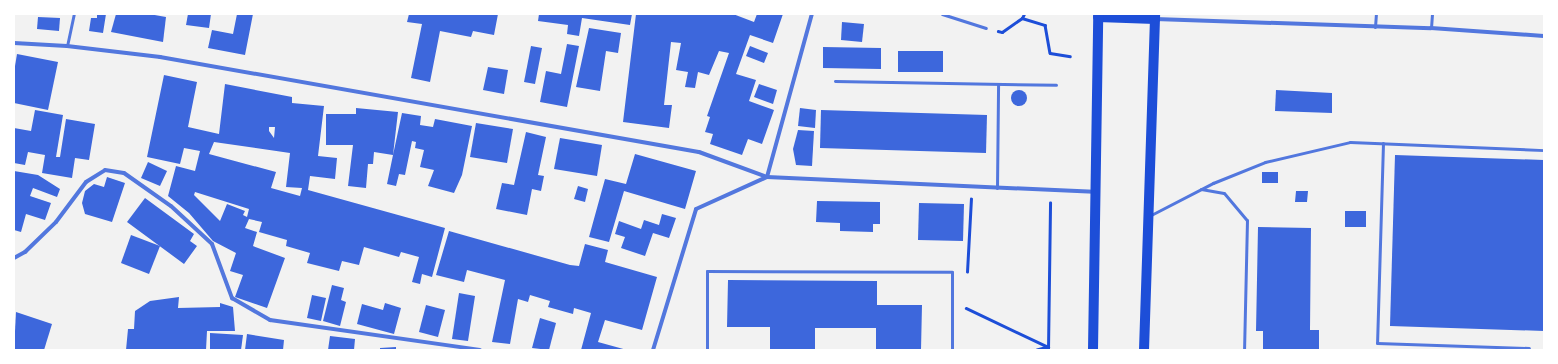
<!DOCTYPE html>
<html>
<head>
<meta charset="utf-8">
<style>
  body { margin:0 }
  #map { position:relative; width:1558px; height:364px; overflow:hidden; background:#f2f2f2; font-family:"Open Sans",sans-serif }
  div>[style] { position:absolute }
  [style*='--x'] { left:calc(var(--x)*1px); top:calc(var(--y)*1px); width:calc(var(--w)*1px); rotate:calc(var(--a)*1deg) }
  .building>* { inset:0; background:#3d67dc }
  .round { border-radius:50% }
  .path>* { height:2.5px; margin:-1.25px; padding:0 1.25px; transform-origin:1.25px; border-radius:1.25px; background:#1d4ed8 }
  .service>* { height:3px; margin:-1.5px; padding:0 1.5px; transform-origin:1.5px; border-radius:1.5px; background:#5277de }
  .minor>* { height:4px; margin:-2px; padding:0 2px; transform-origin:2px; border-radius:2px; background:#5277de }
  .primary>* { height:10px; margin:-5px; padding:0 5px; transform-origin:5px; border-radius:5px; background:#1d4ed8 }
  span { translate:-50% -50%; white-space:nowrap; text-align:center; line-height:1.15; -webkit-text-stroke:4px #fff; paint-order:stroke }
  .frame { position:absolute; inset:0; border:15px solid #fff; pointer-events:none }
</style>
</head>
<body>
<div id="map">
  <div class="building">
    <i style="clip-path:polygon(97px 14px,106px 14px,103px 33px,89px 31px,91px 18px,97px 18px)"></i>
    <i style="clip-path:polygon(116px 14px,149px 14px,166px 17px,163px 42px,111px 32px)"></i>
    <i style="clip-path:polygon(188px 14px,211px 14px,209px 28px,186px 25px)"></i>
    <i style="clip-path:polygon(237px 14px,253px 14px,245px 55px,208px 48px,212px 30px,233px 34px)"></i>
    <i style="clip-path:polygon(409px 14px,498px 14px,494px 35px,473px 31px,471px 37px,440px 31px,430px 82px,411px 78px,422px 24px,407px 22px)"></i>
    <i style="clip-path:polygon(539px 14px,632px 14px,630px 25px,582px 18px,579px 36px,567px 34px,568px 25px,538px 21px)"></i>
    <i style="clip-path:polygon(636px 14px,733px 14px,754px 22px,757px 14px,783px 14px,773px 43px,750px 35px,736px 74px,756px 80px,749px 101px,774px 110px,762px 144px,748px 139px,742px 155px,710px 144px,713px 134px,705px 132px,710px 117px,707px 116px,729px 53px,719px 51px,709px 75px,698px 72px,695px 88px,685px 87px,688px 72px,676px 70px,681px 43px,671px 42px,664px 105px,672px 105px,669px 128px,623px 122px)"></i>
    <i style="clip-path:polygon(38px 17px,60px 18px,59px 31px,37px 29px)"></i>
    <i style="clip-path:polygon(842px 22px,864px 24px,862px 42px,841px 40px)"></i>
    <i style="clip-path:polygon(589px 28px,621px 33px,618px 53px,606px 51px,600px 91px,576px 87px)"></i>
    <i style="clip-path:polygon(567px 44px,579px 46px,567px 107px,540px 102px,546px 71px,561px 74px)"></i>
    <i style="clip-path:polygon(531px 46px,542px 48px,535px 84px,524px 82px)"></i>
    <i style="clip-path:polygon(750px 46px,768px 53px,764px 63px,746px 56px)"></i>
    <i style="clip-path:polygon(823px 47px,881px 48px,881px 69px,823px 68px)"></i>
    <i style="clip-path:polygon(898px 51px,943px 51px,943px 72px,898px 72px)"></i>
    <i style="clip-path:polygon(17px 54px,58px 62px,48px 110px,14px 103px,14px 72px)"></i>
    <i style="clip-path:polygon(488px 67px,508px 70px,504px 94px,483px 90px)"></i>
    <i style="clip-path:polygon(evenodd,164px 75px,197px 82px,188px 127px,219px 134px,225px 84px,292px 97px,292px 103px,324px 106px,318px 156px,337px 158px,335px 179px,310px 176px,308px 190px,445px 228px,432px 277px,422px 274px,420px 284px,412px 282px,419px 257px,401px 252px,399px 257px,364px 247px,359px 265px,342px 261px,339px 271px,307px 263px,310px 253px,286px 246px,287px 240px,259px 232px,262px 222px,249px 219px,245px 228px,257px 232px,253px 246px,285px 258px,267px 308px,235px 297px,243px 275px,230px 271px,236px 253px,213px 241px,189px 213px,168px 196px,176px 166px,195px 171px,200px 151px,184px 148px,180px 164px,147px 157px,164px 75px,269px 127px,275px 127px,274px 138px,269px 131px,269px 127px,164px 75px,214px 142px,290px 153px,286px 187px,302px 188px,300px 196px,271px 188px,276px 172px,209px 154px,214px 142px,164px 75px,195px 192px,249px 209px,247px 217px,243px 215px,245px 211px,227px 204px,220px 221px,194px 195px,195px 192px)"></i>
    <i style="clip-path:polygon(759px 84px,777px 90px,773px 104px,754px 97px)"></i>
    <i class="round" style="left:1011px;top:90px;width:16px;height:16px"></i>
    <i style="clip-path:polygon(1276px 90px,1332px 93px,1332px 113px,1275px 111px)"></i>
    <i style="clip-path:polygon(356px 108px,398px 112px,393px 155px,402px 113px,421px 116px,420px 125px,433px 127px,435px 119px,472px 126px,462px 175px,454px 193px,428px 186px,434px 170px,420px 167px,424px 150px,415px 148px,416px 142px,412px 141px,405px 175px,399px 174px,396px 186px,387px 184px,393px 155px,374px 152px,373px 164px,368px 164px,366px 188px,348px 186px,353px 145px,326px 145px,326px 114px,356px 114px)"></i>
    <i style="clip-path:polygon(800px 108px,816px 110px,815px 128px,798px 126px)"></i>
    <i style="clip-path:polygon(35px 110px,63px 115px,56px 157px,60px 157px,66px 119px,95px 124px,89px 160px,75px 158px,72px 178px,42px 173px,45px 155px,28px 152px,25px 165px,14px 163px,14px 128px,31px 131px)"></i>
    <i style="clip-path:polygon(821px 110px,987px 115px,986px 153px,820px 148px)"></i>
    <i style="clip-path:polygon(476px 123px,513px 129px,507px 163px,470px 157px)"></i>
    <i style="clip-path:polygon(798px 130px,814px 131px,812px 166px,796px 165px,793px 149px)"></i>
    <i style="clip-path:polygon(526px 132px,546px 137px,538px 175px,544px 176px,541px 191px,532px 189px,527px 215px,496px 209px,502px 183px,514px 185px)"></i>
    <i style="clip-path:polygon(560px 138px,602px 145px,597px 176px,554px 169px)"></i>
    <i style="clip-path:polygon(635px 154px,696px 171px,685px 209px,624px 191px,609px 242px,589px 237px,605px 179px,626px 184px)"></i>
    <i style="clip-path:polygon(1395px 155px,1544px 160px,1544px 331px,1390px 326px)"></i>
    <i style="clip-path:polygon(148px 162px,167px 171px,160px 186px,141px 178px)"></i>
    <i style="clip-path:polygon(14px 171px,38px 175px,60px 189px,57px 197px,33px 188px,30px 196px,51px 203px,45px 220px,26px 214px,21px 232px,14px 230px)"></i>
    <i style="clip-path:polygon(1262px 172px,1278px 172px,1278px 183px,1262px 183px)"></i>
    <i style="clip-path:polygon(107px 177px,125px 183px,112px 222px,85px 214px,82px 203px,85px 191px,94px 184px,104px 187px)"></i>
    <i style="clip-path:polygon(578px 186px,588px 189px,585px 202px,574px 199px)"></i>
    <i style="clip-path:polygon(1296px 191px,1308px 191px,1307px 202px,1295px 202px)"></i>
    <i style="clip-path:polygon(145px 198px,194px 234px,190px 241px,197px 246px,184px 264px,127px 222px)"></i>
    <i style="clip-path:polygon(817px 201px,880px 202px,880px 224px,873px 224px,873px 232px,840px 231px,840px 223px,816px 222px)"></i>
    <i style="clip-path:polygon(919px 203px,964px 204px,963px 241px,918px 240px)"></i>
    <i style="clip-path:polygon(1345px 211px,1366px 211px,1366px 227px,1345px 227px)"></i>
    <i style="clip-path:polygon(662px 214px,676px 218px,669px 238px,653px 233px,645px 256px,621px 248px,625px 237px,615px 234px,619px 221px,641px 229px,644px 220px,659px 225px)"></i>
    <i style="clip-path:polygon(1258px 227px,1311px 228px,1310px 330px,1319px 330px,1319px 350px,1263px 350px,1263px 331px,1256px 331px)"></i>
    <i style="clip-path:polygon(449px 231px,570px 265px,579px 266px,585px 244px,608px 250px,605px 262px,657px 277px,642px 330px,605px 320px,598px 342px,627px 350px,581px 350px,591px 313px,574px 308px,573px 314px,548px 307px,550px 301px,530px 295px,528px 302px,518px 299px,510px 344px,492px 342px,505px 280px,467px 270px,464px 282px,436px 275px)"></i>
    <i style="clip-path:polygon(131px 235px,160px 246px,149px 274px,121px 263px)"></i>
    <i style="clip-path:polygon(728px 280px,877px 281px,877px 305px,922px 305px,921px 350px,876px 350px,876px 328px,815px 328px,815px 350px,770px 350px,770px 327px,727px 327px)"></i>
    <i style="clip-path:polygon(332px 285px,344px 288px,341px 300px,346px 302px,340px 326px,323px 321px)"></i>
    <i style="clip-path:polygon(459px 293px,475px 296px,468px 341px,452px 339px)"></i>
    <i style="clip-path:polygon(312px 295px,326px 298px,321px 321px,307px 318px)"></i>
    <i style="clip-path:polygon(179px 297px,178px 308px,220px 307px,220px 303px,233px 307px,235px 331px,207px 331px,206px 350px,126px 350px,128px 329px,134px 329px,135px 311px,150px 301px)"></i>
    <i style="clip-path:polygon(385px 303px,401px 308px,394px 334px,357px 324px,362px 304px,383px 310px)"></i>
    <i style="clip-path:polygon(426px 305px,445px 310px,438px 337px,419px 332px)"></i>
    <i style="clip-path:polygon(16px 312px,52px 324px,44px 350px,14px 350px)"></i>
    <i style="clip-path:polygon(540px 318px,556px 323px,549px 350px,532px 348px)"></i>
    <i style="clip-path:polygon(210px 333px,243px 335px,241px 350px,210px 350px)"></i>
    <i style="clip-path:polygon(247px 334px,284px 340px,283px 350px,245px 350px)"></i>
    <i style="clip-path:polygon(330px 336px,355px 339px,354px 350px,328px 350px)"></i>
    <i style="clip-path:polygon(396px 347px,396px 350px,380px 350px,380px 348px)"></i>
  </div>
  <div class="path">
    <i style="--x:1022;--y:18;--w:4;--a:-63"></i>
    <i style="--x:998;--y:31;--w:4;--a:14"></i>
    <i style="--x:1002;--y:32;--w:24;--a:-35"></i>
    <i style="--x:1022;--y:18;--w:24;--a:17"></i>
    <i style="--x:1045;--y:25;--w:28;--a:80"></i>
    <i style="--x:1050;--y:53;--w:20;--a:9"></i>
    <i style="--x:967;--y:272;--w:73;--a:-86.9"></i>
    <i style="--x:966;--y:308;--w:91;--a:25.4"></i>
    <i style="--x:1048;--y:347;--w:11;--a:165"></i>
    <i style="--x:1048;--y:350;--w:147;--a:-89.2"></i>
  </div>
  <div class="service">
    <i style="--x:942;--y:14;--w:46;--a:17.7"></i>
    <i style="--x:1375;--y:27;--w:13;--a:-86"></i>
    <i style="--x:1431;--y:28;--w:14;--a:-86"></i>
    <i style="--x:67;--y:46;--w:33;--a:-78"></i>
    <i style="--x:835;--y:81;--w:221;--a:1"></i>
    <i style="--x:1383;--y:143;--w:200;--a:91.7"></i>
    <i style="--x:1377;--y:343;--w:152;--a:1.9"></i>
    <i style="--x:997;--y:188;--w:104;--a:-89.4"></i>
    <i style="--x:1201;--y:189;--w:23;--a:10"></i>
    <i style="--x:1224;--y:193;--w:35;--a:50"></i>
    <i style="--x:1247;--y:220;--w:130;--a:91.3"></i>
    <i style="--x:1151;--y:215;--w:70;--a:-27.3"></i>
    <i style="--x:1213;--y:183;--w:56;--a:-22"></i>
    <i style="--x:1265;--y:162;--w:87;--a:-13.2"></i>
    <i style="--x:1350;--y:142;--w:194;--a:2.4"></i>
    <i style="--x:707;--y:350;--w:79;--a:-90"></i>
    <i style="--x:707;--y:271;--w:245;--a:0.2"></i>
    <i style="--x:952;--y:272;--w:78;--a:90"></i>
  </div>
  <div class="minor">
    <i style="--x:1155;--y:19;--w:276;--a:1.9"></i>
    <i style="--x:1431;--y:28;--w:113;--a:4"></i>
    <i style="--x:14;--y:43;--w:53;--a:3.2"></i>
    <i style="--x:67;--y:46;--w:94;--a:6.7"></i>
    <i style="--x:160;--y:57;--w:547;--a:10"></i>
    <i style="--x:699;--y:152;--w:72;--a:20.2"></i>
    <i style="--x:767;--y:177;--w:327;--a:2.6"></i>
    <i style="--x:14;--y:258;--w:13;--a:-29"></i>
    <i style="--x:25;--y:252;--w:43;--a:-44.1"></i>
    <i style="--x:56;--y:222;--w:50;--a:-53.1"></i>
    <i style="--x:86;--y:182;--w:22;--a:-32"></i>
    <i style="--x:105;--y:170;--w:19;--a:9"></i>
    <i style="--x:124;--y:173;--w:57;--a:35.1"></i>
    <i style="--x:171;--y:206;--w:56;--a:42.8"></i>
    <i style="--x:212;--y:244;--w:58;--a:69.7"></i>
    <i style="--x:232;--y:298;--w:44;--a:30.1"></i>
    <i style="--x:270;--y:320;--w:212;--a:8.1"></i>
    <i style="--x:653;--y:350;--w:147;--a:-73"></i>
    <i style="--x:696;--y:209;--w:78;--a:-24.3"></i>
    <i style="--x:767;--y:177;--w:169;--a:-74.6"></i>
  </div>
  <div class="primary">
    <i style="--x:1098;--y:17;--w:57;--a:2"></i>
    <i style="--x:1093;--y:350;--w:336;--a:-89.1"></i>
    <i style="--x:1144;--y:350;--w:336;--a:-88.1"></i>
  </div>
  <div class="frame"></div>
</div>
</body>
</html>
